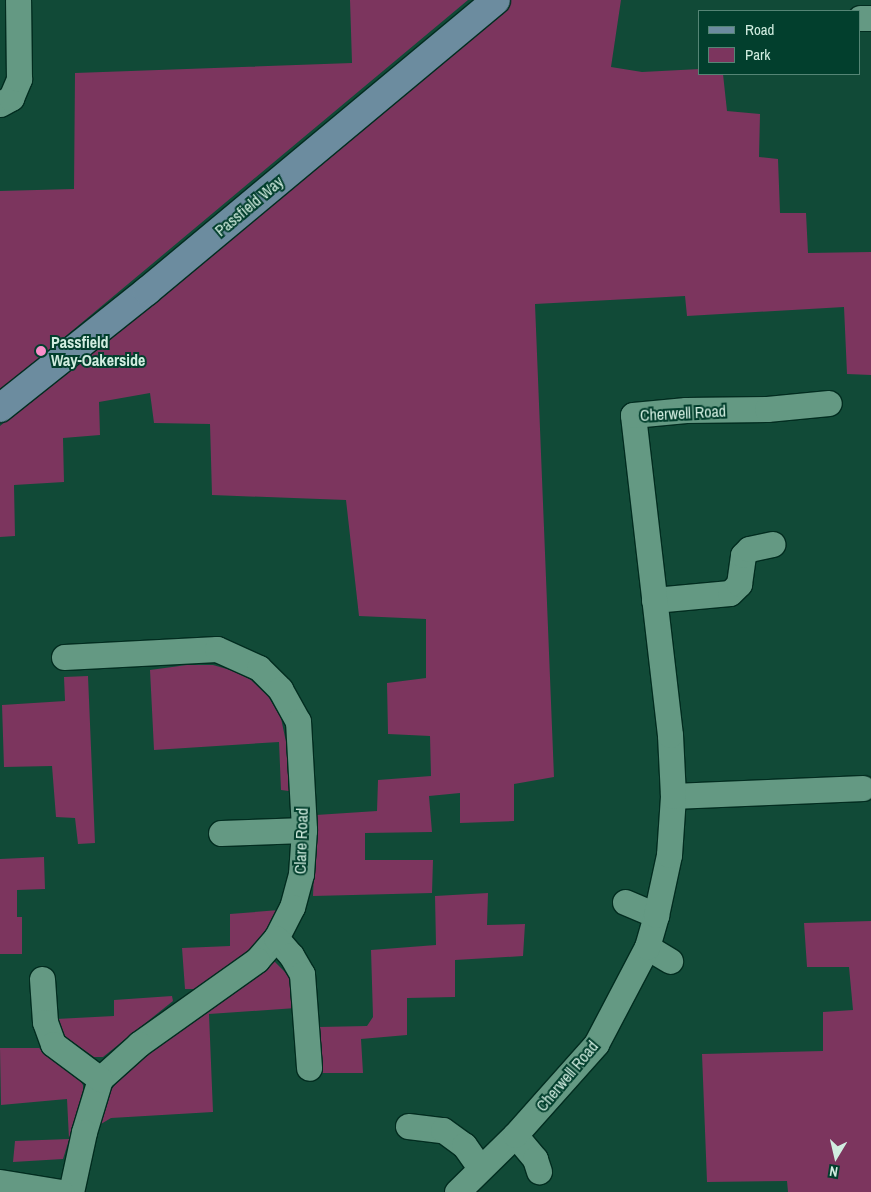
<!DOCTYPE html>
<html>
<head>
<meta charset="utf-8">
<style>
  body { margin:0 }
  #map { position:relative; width:871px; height:1192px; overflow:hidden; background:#114a37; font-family:"Archivo Narrow",sans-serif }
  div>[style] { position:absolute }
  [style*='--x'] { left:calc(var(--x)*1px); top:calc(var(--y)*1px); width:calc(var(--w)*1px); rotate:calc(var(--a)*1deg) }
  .green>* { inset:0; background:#7c355e }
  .roads { filter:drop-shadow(1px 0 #022d20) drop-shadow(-1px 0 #022d20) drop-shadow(0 1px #022d20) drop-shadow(0 -1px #022d20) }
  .street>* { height:25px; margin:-12.5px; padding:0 12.5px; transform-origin:12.5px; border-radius:12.5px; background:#649983 }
  .secondary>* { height:28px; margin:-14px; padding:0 14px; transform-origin:14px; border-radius:14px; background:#6c8c9f }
  .dots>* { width:14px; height:14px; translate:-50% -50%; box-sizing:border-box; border:2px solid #023f2d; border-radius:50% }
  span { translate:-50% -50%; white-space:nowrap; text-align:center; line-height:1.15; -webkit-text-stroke:4px #023f2d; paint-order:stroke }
  .street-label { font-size:16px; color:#d1ede0 }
  .poi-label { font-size:16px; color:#d1ede0; font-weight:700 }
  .left { translate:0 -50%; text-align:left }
  .legend { position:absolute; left:698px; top:10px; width:162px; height:65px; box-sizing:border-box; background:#023f2d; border:1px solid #558575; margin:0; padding:6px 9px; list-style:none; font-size:15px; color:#d1ede0 }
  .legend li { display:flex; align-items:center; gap:10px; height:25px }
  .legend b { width:25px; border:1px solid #558575 }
  .north { position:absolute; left:811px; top:1132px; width:50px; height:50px; -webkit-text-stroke:4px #023f2d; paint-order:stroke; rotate:189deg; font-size:14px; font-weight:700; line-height:20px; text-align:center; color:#d1ede0 }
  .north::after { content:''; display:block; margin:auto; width:18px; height:22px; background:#d1ede0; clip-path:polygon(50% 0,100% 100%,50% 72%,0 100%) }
</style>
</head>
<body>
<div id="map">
  <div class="green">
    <i style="clip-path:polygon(350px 0,468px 0,0 391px,0 191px,74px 189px,75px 73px,352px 63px)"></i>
    <i style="clip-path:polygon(510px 0,621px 0,611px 67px,642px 72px,700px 69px,700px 74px,723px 74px,727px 111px,760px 114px,759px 157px,778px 159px,780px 213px,806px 213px,808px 253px,871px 252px,871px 375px,847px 374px,844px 307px,687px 316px,685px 296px,535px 304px,554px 777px,514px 784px,514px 821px,460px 823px,460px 793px,429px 796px,432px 832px,365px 833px,365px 860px,433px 860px,432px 893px,313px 896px,316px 815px,377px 811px,378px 780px,431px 776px,430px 736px,388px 734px,387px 683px,426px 678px,426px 619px,359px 616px,346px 500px,212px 495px,210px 424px,154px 423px,150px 393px,99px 402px,100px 435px,63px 438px,64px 482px,14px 485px,15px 536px,0 537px,0 426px)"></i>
    <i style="clip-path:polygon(187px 665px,213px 665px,234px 671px,251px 680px,268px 696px,281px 718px,286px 742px,289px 791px,281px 790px,279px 742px,154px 750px,150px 670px)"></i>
    <i style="clip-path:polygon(88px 676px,95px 843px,78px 844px,75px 818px,56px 817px,52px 766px,4px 767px,2px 705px,65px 701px,64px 677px)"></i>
    <i style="clip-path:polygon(44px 857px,45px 889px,17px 890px,17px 917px,22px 917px,22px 954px,0 954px,0 859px)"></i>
    <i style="clip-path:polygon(488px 893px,487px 925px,525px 924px,523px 956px,455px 960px,455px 997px,407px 998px,407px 1035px,361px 1039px,363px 1073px,322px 1073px,319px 1027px,367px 1026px,373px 1017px,371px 950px,436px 945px,435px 896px)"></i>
    <i style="clip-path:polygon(279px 910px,267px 932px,242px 958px,195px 989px,185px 989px,182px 948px,230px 946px,230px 914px)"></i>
    <i style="clip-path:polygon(871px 921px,871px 1192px,788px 1192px,787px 1181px,707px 1182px,702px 1054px,823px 1051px,823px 1012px,853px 1010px,849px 967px,807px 967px,804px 923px)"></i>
    <i style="clip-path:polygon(274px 961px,284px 971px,294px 984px,296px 1008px,209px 1014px,213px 1112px,111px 1118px,101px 1124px,96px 1124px,104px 1100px,135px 1057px,262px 964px)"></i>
    <i style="clip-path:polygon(172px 996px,173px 1001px,103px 1057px,94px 1057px,60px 1033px,56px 1019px,114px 1016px,114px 1000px)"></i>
    <i style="clip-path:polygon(0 1048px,39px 1048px,76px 1074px,83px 1085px,83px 1095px,63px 1159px,13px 1162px,15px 1141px,69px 1139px,67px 1099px,1px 1105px)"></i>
  </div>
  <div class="roads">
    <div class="street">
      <i style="--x:860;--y:18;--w:11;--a:0"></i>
      <i style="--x:0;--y:104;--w:13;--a:-29"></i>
      <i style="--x:11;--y:98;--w:21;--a:-67"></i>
      <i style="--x:19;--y:79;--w:79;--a:-90.7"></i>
      <i style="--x:654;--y:600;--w:76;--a:-5.3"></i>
      <i style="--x:730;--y:593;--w:13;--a:-45"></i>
      <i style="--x:739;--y:584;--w:29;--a:-82"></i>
      <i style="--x:743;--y:555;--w:8;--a:-45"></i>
      <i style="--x:749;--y:549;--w:24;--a:-12"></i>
      <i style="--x:64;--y:657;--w:153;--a:-3"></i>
      <i style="--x:217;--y:649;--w:46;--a:24.3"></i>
      <i style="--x:259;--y:668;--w:30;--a:45"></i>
      <i style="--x:280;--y:689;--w:37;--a:61"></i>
      <i style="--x:298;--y:721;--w:109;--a:86.8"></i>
      <i style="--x:304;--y:830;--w:44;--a:93.9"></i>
      <i style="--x:301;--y:874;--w:34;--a:105"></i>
      <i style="--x:292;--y:907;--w:35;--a:117"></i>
      <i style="--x:276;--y:938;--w:29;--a:131"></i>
      <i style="--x:257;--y:960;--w:145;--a:144.6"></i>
      <i style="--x:139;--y:1044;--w:52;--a:138.1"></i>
      <i style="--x:100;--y:1079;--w:55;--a:106.8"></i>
      <i style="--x:84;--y:1132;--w:61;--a:102.2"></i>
      <i style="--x:673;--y:796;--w:190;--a:-2.4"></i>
      <i style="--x:221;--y:833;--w:83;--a:-2.1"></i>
      <i style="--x:625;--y:902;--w:34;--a:23"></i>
      <i style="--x:276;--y:938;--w:23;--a:49"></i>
      <i style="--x:291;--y:955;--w:22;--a:60"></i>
      <i style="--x:302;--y:974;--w:94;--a:85.7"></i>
      <i style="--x:647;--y:947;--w:27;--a:31"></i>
      <i style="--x:42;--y:979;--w:43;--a:86"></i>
      <i style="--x:45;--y:1022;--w:23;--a:70"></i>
      <i style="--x:53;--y:1044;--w:59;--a:36.7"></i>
      <i style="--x:408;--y:1126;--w:35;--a:7"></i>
      <i style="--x:443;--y:1130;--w:26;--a:36"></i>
      <i style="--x:464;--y:1145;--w:28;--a:55"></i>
      <i style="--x:515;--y:1135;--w:31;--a:50"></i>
      <i style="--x:535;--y:1159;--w:13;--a:72"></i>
      <i style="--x:0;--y:1182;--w:62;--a:9.3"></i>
      <i style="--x:457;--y:1192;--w:81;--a:-44.5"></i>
      <i style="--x:515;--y:1135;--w:122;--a:-48.3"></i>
      <i style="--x:596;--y:1044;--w:110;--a:-62.3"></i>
      <i style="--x:647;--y:947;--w:33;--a:-74"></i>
      <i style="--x:656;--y:915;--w:61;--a:-77.8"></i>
      <i style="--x:669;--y:855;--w:59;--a:-86.1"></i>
      <i style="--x:673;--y:796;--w:61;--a:-92.8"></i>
      <i style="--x:670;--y:735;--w:322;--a:-96.6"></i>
      <i style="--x:633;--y:415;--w:53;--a:-5.4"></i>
      <i style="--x:686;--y:410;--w:81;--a:-0.7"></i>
      <i style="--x:767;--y:409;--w:62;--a:-5.5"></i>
    </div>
    <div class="secondary">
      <i style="--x:0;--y:408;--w:188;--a:-38.5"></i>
      <i style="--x:147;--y:291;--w:454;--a:-39.8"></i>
    </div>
  </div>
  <div class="dots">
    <i style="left:41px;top:351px;background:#f98fca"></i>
  </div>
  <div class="street-label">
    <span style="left:249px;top:206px;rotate:-40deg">Passfield Way</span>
    <span style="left:683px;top:413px;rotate:-3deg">Cherwell Road</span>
    <span style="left:301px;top:841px;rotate:-88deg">Clare Road</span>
    <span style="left:567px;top:1076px;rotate:-50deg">Cherwell Road</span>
  </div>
  <div class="poi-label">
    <span class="left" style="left:51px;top:351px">Passfield<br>Way-Oakerside</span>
  </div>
  <ul class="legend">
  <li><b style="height:6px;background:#6c8c9f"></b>Road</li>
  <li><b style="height:14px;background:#7c355e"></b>Park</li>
  </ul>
  <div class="north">N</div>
</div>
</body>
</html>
